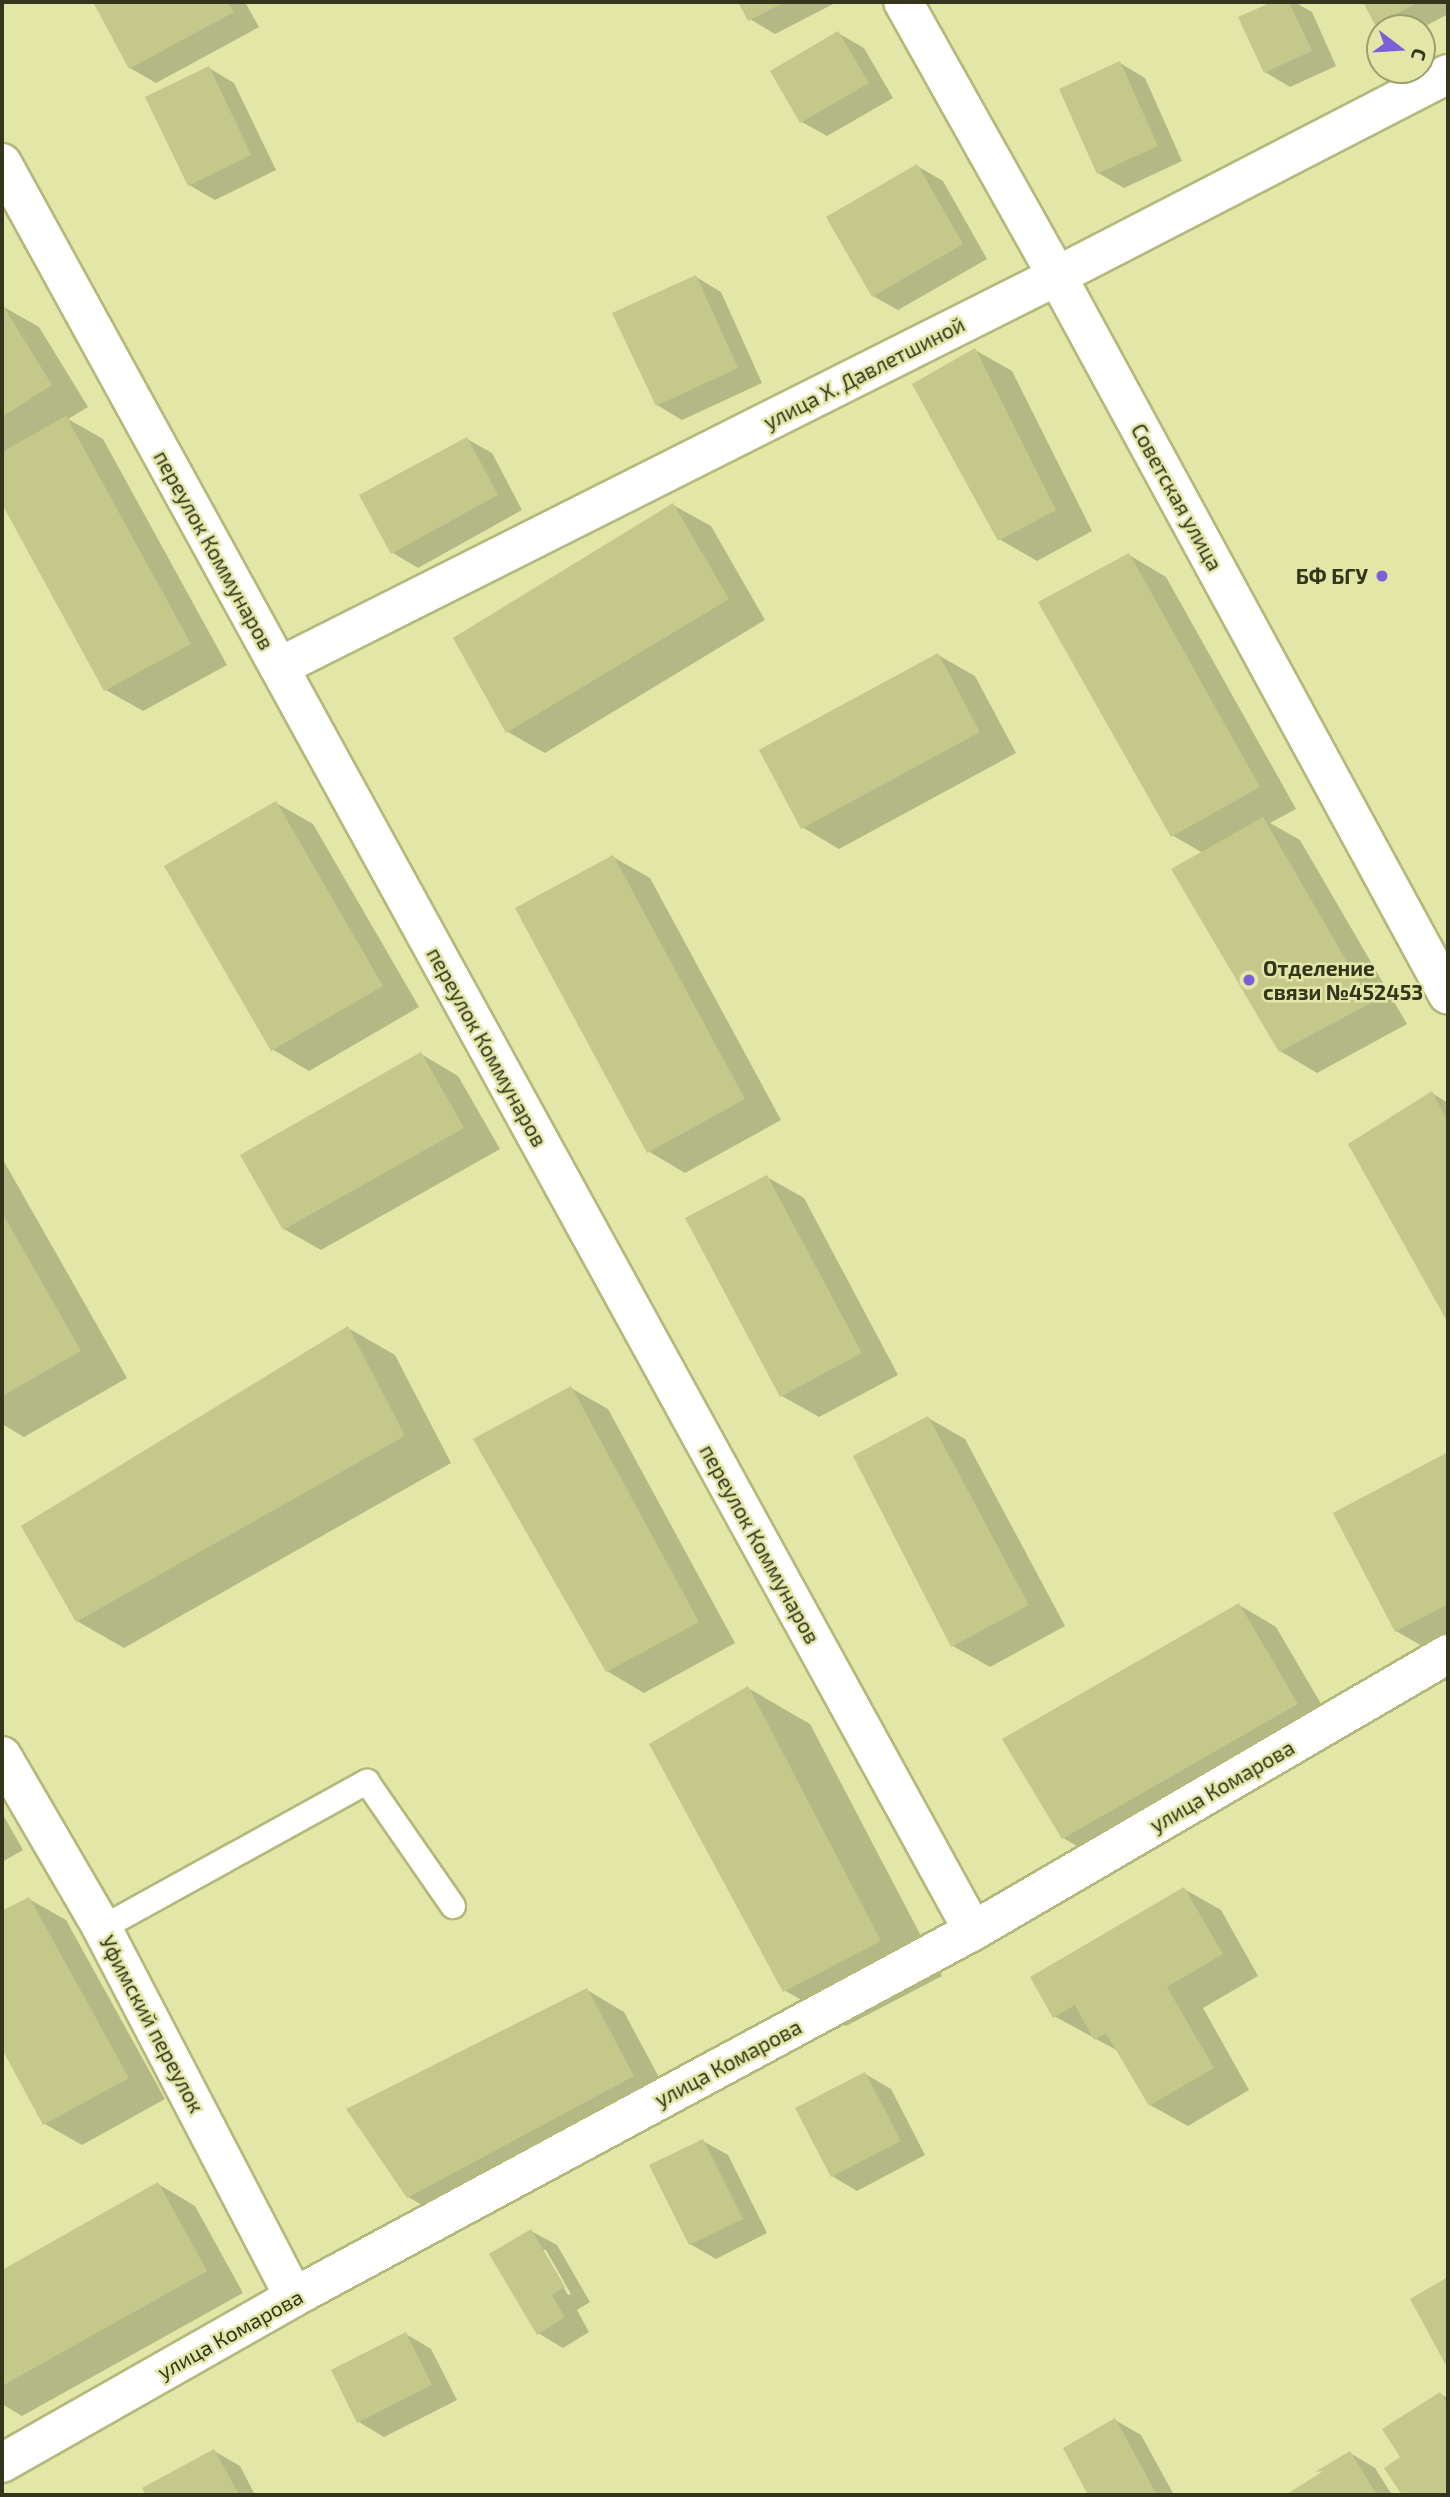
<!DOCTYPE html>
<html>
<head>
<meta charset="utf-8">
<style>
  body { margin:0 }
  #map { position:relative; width:1450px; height:2497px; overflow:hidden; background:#e2e6a7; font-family:"Exo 2",sans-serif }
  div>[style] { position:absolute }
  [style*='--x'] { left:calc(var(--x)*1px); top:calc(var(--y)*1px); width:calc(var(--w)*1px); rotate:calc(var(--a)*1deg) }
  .shadow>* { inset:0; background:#0003 }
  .building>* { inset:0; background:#c4c88a }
  .roads { filter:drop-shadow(2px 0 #b4b87b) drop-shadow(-2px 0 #b4b87b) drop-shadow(0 2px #b4b87b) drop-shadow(0 -2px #b4b87b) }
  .service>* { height:24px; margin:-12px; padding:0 12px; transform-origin:12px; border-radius:12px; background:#fff }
  .minor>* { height:38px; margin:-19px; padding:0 19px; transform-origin:19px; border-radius:19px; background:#fff }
  .tertiary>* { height:38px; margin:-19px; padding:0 19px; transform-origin:19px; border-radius:19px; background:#fff }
  .dots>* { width:19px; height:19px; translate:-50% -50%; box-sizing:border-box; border:4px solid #e2e6a7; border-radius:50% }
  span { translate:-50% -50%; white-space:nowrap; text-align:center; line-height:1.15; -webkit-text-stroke:5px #e2e6a7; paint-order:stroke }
  .street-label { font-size:21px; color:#34351c }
  .poi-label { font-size:21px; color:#34351c; font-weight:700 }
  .right { translate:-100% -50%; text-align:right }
  .left { translate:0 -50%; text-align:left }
  .frame { position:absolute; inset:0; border:4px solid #34351c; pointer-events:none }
  .north { position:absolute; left:1366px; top:14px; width:70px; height:70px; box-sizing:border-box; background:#e2e6a7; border:2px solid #9c9f6f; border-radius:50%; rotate:107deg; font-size:19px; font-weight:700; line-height:28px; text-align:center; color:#34351c }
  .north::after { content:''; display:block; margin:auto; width:24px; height:32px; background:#7c5ed8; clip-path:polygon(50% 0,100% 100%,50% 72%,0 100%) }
</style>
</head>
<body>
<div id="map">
  <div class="shadow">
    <i style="clip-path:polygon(95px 2px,245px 2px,259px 27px,156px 83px,130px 68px)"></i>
    <i style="clip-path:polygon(740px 2px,837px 2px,775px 34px,750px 19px)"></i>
    <i style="clip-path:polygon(1277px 2px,1294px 2px,1312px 12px,1336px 66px,1290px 87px,1265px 72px,1240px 18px)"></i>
    <i style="clip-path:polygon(1365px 2px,1448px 2px,1448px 14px,1422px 28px,1384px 28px,1376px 24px)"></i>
    <i style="clip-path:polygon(838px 33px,864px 48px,893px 98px,827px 136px,802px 122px)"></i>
    <i style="clip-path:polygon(1120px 63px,1145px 78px,1182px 161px,1124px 188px,1098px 173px)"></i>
    <i style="clip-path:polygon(209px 68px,234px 83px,276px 170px,215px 200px,189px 185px)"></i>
    <i style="clip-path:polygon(917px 166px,943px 181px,987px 259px,898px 310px,873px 296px)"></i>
    <i style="clip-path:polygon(696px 277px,721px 292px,762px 383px,682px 420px,657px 405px)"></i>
    <i style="clip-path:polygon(2px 306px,39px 327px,88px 407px,68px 419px,103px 439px,227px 665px,143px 711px,106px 690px,2px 500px)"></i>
    <i style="clip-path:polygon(975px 350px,1012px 371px,1092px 531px,1037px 561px,999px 539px)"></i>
    <i style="clip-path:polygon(467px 439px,492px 453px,522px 510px,418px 568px,393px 553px)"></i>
    <i style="clip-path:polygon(673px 505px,711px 526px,765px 620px,545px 753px,508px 732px,455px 638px)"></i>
    <i style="clip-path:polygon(1129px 555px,1166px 577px,1296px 809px,1270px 823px,1300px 840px,1407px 1024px,1317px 1073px,1280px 1051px,1203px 853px,1172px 835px)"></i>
    <i style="clip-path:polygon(938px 655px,975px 676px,1016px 753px,839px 849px,802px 827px)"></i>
    <i style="clip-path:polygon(276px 803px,313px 824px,419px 1007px,309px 1071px,272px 1049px)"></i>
    <i style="clip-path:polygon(613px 857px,650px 878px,781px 1120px,685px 1173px,648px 1151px)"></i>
    <i style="clip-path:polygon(421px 1054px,458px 1076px,500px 1149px,321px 1250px,284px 1229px)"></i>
    <i style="clip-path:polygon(1432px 1093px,1448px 1103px,1448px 1319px,1350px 1145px)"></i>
    <i style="clip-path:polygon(2px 1158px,127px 1378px,24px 1437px,2px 1424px)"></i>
    <i style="clip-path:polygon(767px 1177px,804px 1198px,898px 1375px,819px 1417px,782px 1396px)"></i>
    <i style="clip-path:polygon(348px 1328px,395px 1355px,451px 1463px,124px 1648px,77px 1621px)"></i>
    <i style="clip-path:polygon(571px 1388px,608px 1409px,735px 1643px,644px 1693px,607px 1671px)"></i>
    <i style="clip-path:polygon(928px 1418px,965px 1439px,1065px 1626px,990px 1667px,953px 1646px,856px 1457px)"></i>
    <i style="clip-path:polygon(1448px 1454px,1448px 1656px,1443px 1658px,1396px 1631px,1336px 1514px)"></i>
    <i style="clip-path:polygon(1239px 1605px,1276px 1627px,1334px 1726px,1100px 1859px,1063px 1838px)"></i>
    <i style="clip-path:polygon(748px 1688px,810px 1724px,942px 1976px,846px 2026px,784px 1990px)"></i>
    <i style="clip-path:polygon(2px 1813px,23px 1850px,2px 1862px)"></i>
    <i style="clip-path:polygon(1184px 1889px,1221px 1910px,1258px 1976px,1203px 2008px,1249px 2090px,1188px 2126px,1150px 2105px,1120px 2052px,1054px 2016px)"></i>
    <i style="clip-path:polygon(29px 1899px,66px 1920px,165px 2099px,82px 2145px,45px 2124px,2px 2045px,2px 1913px)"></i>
    <i style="clip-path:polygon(587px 1990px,624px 2012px,670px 2098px,445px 2218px,408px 2197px)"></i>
    <i style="clip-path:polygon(865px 2074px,891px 2089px,925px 2155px,857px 2191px,832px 2176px)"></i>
    <i style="clip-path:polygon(703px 2141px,728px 2155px,767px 2233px,716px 2259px,690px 2244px)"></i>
    <i style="clip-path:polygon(158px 2184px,195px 2206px,243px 2293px,22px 2416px,2px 2404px,2px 2272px)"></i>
    <i style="clip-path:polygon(evenodd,531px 2231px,557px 2245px,590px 2302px,577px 2310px,589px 2332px,563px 2348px,538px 2333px,531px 2231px,542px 2250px,546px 2250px,571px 2294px,568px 2295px,542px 2250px)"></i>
    <i style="clip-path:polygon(406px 2334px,431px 2349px,457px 2400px,384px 2437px,359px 2422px)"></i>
    <i style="clip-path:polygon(1440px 2394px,1448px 2398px,1448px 2495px,1404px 2495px,1386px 2468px,1403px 2458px)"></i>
    <i style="clip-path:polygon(1115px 2420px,1141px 2435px,1174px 2495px,1090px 2495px,1065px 2449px)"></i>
    <i style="clip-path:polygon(214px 2451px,240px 2466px,255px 2495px,147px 2495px,144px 2489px)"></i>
    <i style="clip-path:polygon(1350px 2453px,1375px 2468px,1392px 2495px,1288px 2495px)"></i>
  </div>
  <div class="building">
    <i style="clip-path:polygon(93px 2px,228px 2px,234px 12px,129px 69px)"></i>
    <i style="clip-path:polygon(738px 2px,785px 2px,748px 21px)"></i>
    <i style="clip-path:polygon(1272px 2px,1289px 2px,1312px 51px,1264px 73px,1238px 17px)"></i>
    <i style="clip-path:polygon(1363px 2px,1419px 2px,1375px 25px)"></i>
    <i style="clip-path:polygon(838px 31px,869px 83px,800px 123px,770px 71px)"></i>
    <i style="clip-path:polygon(1120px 61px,1158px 146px,1097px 174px,1059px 89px)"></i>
    <i style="clip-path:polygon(209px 66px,251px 155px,188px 186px,145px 97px)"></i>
    <i style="clip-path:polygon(917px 164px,963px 244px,872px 297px,826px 217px)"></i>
    <i style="clip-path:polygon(696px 275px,738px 368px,656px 406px,612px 313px)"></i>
    <i style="clip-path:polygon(2px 304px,52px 385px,2px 417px)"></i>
    <i style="clip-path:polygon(975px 348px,1056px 510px,998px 541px,912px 384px)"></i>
    <i style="clip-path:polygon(66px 416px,191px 644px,104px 691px,2px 504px,2px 452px)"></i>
    <i style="clip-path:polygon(467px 437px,498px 495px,391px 554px,359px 495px)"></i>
    <i style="clip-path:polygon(673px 503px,729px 599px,506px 733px,453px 638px)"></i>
    <i style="clip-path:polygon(1129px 553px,1260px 787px,1171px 837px,1038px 602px)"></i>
    <i style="clip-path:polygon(938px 653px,980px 732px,801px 829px,759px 750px)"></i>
    <i style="clip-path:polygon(276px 801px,383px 986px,271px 1051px,164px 866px)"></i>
    <i style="clip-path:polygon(1263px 817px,1371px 1003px,1279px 1052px,1171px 869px)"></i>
    <i style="clip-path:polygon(613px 855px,745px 1099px,647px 1153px,515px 908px)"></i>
    <i style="clip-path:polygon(421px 1052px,464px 1128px,283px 1230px,240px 1155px)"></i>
    <i style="clip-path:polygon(1432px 1091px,1448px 1123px,1448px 1323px,1348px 1144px)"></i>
    <i style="clip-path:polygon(767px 1175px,862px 1353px,780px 1397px,685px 1218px)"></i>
    <i style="clip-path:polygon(2px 1212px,81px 1351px,2px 1396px)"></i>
    <i style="clip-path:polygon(348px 1326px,405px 1436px,76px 1622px,21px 1526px)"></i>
    <i style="clip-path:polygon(571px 1386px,699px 1622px,606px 1672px,473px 1439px)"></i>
    <i style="clip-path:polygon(928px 1416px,1029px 1605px,951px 1647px,853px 1456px)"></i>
    <i style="clip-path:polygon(1448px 1452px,1448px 1604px,1395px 1632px,1333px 1513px)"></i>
    <i style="clip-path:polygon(1239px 1603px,1298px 1704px,1062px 1839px,1002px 1739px)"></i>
    <i style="clip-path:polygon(748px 1686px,881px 1941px,783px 1992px,649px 1744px)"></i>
    <i style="clip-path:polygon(1184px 1887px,1223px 1954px,1167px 1987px,1214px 2068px,1149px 2106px,1106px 2033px,1094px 2040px,1075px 2005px,1053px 2018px,1030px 1977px)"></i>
    <i style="clip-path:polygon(29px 1897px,129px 2078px,43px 2125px,2px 2049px,2px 1911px)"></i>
    <i style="clip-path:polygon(587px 1988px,634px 2076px,407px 2198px,346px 2109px)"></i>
    <i style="clip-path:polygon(865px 2072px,901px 2141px,831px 2177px,795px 2108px)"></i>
    <i style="clip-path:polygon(703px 2139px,743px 2219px,689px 2245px,649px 2165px)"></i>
    <i style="clip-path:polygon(158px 2182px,207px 2271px,2px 2386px,2px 2270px)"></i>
    <i style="clip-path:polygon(531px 2229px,565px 2287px,552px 2295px,565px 2317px,537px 2335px,489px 2254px)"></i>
    <i style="clip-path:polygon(1448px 2277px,1448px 2369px,1410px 2299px)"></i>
    <i style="clip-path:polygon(406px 2332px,432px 2385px,357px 2423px,331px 2370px)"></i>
    <i style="clip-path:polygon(1440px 2392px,1448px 2404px,1448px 2495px,1402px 2495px,1384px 2468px,1400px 2457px,1382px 2429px)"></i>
    <i style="clip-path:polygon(1115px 2418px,1157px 2495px,1088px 2495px,1063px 2448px)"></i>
    <i style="clip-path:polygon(214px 2449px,239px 2495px,146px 2495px,142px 2488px)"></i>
    <i style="clip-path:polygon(1350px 2451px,1377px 2495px,1285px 2495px,1324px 2471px,1315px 2472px)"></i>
  </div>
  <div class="roads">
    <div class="service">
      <i style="--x:102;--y:1928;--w:303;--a:-28.9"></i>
      <i style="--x:367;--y:1782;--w:151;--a:55.3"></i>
    </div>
    <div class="minor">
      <i style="--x:2;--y:163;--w:2017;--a:61.22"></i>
      <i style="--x:279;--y:667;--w:871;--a:-26.68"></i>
      <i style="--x:1057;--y:276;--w:314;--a:-119.3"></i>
      <i style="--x:2;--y:1756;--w:199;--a:59.8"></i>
      <i style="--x:102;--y:1928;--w:416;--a:62.5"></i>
      <i style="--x:2;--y:2463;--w:336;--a:-29.6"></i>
      <i style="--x:294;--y:2297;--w:771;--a:-28.33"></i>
      <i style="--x:973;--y:1931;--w:550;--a:-30.25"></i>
    </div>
    <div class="tertiary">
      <i style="--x:1448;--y:74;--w:440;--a:152.7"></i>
      <i style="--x:1057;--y:276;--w:818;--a:61.46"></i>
    </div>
  </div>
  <div class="dots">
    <i style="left:1382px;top:576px;background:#7c5ed8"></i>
    <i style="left:1249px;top:980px;background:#7c5ed8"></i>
  </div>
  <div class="street-label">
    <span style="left:864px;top:373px;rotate:-27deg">улица Х. Давлетшиной</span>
    <span style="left:1177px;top:497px;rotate:61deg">Советская улица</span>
    <span style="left:214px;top:550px;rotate:61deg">переулок Коммунаров</span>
    <span style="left:487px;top:1047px;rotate:61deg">переулок Коммунаров</span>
    <span style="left:760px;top:1544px;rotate:61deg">переулок Коммунаров</span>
    <span style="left:1222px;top:1786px;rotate:-30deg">улица Комарова</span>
    <span style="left:152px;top:2024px;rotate:62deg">Уфимский переулок</span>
    <span style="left:728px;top:2063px;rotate:-28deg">улица Комарова</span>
    <span style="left:230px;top:2334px;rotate:-29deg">улица Комарова</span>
  </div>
  <div class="poi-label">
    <span class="right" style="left:1368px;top:576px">БФ БГУ</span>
    <span class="left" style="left:1263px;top:980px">Отделение<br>связи №452453</span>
  </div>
  <div class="frame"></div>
  <div class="north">С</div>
</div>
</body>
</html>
